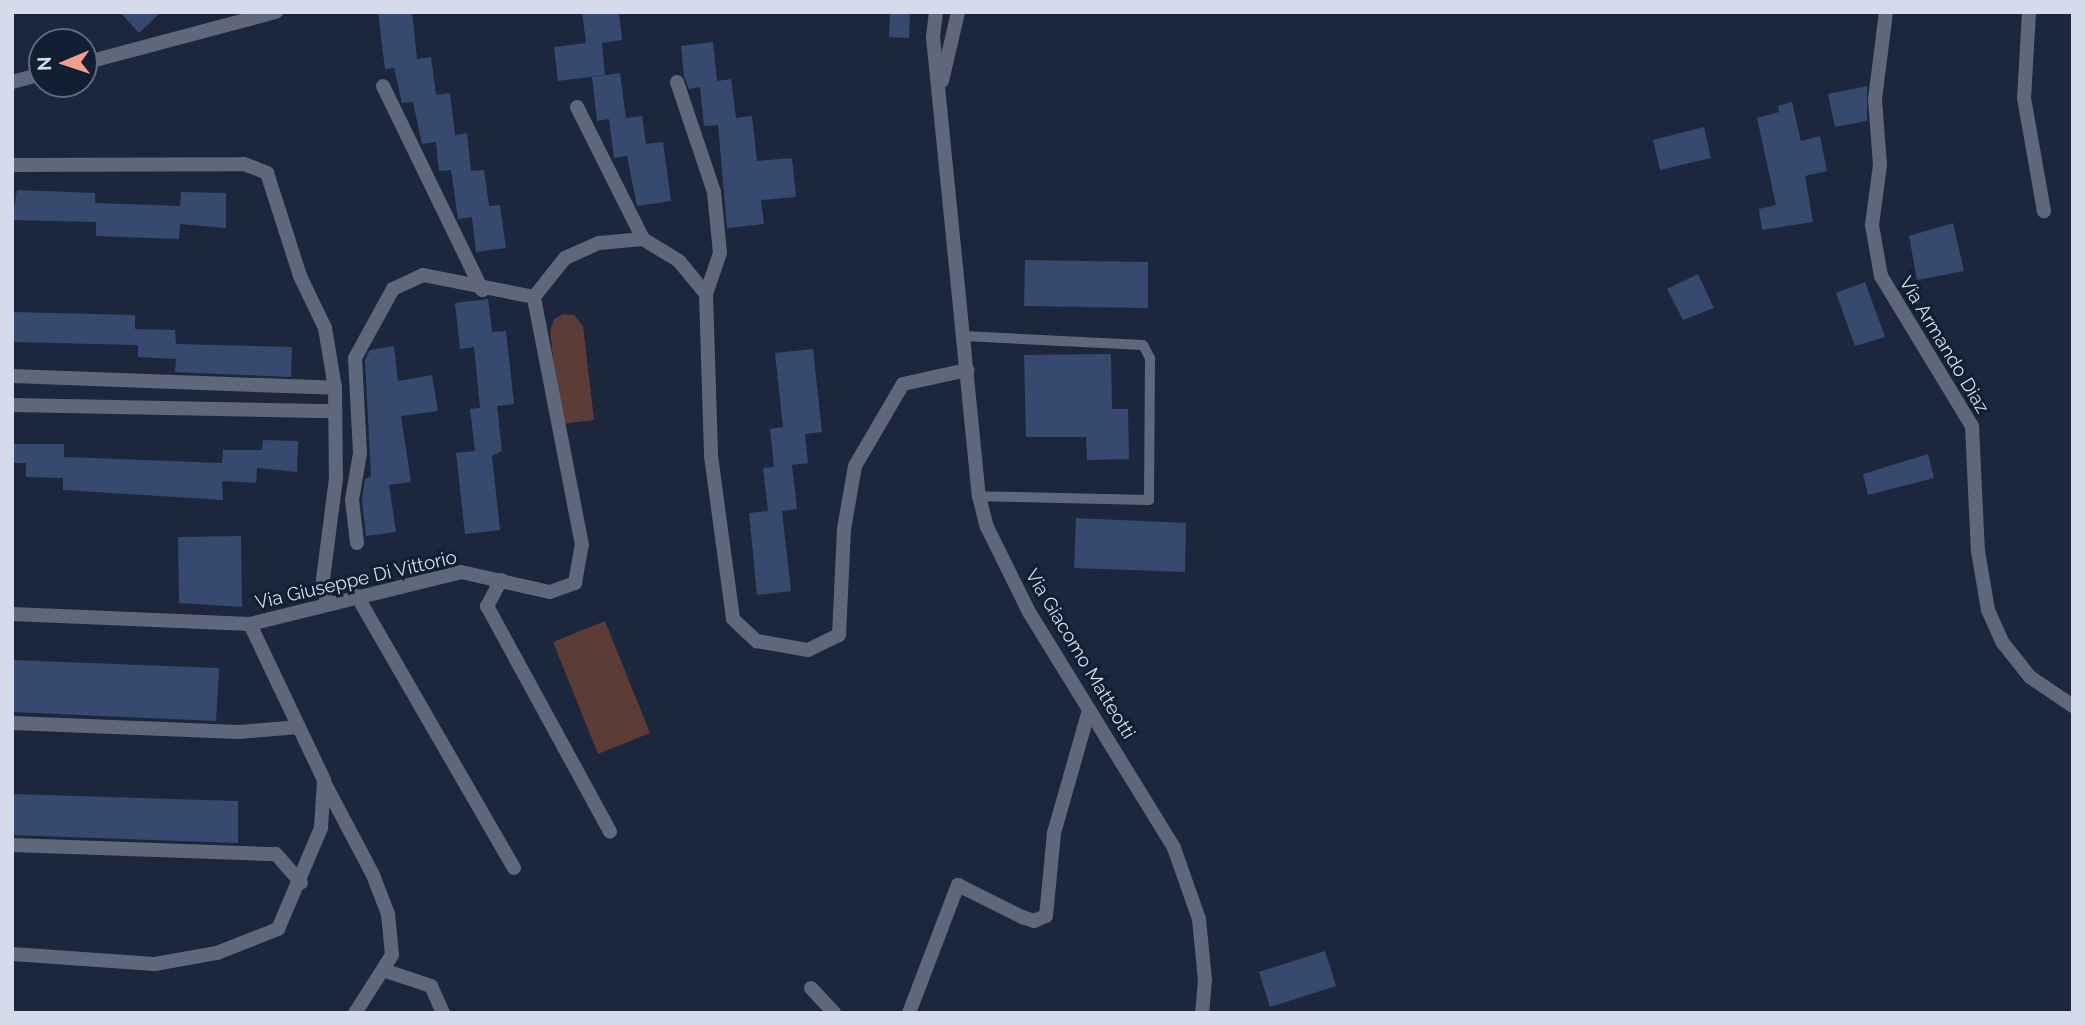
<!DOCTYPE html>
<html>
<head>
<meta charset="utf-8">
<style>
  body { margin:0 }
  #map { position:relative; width:2085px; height:1025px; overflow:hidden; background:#1c273d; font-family:Raleway,sans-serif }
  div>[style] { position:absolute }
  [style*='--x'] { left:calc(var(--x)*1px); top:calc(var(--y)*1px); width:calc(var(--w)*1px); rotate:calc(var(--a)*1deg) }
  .green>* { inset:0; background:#5b3c36 }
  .building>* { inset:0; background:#364a6f }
  .service>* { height:10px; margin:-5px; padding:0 5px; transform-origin:5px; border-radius:5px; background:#5e687a }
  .minor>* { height:14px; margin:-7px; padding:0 7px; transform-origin:7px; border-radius:7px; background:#5e687a }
  .tertiary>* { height:14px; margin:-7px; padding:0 7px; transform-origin:7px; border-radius:7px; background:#5e687a }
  span { translate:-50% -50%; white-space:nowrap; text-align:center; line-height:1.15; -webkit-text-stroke:6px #121e32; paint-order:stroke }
  .street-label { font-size:19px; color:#d4dceb }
  .frame { position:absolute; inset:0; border:14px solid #d4dceb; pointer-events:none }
  .north { position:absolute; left:28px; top:28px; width:70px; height:70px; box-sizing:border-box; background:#121e32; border:2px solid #606a7c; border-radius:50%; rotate:268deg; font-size:19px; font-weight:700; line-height:28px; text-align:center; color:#d4dceb }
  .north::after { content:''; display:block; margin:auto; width:24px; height:32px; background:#f49d8c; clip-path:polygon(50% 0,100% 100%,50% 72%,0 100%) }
</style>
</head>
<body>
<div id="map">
  <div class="green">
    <i style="clip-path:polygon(563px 314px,574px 315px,583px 326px,594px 420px,561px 424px,550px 331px,554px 319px)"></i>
    <i style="clip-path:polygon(605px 621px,650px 733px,598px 754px,553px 642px)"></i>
  </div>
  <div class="building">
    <i style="clip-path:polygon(120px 12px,161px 12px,139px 33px)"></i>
    <i style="clip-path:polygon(378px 12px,412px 12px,417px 59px,431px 57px,436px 95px,450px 93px,455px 135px,467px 133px,471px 171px,484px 170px,489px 206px,500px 205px,506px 248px,476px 252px,472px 217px,458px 219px,451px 170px,439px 171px,436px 142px,422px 144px,413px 102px,402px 103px,394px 68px,385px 69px)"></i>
    <i style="clip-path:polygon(582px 12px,619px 12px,622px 40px,602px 43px,605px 75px,558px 81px,554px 47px,586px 43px)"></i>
    <i style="clip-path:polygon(890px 12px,910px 12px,909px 38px,889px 37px)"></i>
    <i style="clip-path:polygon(713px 42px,717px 81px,731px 79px,736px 118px,752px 116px,757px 161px,792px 158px,796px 197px,761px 200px,764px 224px,727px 228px,718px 125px,704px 126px,700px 87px,689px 89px,684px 76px,681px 46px)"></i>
    <i style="clip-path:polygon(620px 73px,626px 118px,642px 116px,646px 144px,663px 142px,671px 201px,637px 206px,627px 156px,614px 158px,609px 119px,597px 121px,592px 77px)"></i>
    <i style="clip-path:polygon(1867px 86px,1867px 121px,1835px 127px,1828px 94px)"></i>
    <i style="clip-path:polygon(1792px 102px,1801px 141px,1820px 136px,1827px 171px,1805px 176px,1813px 222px,1762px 230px,1759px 209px,1776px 205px,1757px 118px,1779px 112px,1778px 106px)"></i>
    <i style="clip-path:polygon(1704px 127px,1711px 158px,1660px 170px,1653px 140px)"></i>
    <i style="clip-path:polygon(17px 190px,95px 193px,95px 203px,180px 206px,181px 192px,226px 193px,226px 228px,180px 224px,179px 239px,96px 236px,96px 222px,12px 220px)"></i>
    <i style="clip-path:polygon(1953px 223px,1964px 271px,1917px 280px,1909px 236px)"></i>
    <i style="clip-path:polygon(1025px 260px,1148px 262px,1148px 308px,1024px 306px)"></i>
    <i style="clip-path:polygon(1698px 274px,1714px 308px,1683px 320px,1667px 289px)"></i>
    <i style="clip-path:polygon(1865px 282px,1885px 337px,1855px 346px,1836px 293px)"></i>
    <i style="clip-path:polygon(488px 299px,492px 332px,506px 331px,514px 404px,497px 406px,502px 451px,492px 456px,500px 530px,465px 534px,456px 453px,475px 451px,470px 409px,480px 408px,474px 347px,460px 349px,455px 303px)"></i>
    <i style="clip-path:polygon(12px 312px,135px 315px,135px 329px,175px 330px,176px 344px,292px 347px,291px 377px,175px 372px,176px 359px,138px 357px,138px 345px,12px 342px)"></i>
    <i style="clip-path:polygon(394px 346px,398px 381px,432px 375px,438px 411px,401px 416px,411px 482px,389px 485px,396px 532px,366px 536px,362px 500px,365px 479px,371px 476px,365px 360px,370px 350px)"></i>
    <i style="clip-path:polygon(813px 349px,822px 432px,805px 434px,808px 463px,792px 465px,797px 509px,782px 511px,791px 591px,757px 595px,749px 513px,768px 511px,763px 468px,774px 467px,770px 429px,783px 427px,775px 353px)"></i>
    <i style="clip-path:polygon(1111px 354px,1112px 409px,1128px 409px,1129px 459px,1087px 460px,1086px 437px,1026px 437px,1024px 355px)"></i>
    <i style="clip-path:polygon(263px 440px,298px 441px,297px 472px,257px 468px,256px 483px,222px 481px,223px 500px,63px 490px,63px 478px,26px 477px,26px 463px,12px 463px,12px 444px,64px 444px,64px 457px,222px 463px,223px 450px,262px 450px)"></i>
    <i style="clip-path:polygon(1928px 454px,1934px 478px,1868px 495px,1863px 474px)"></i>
    <i style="clip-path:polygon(1076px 518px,1186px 523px,1185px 572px,1074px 568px)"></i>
    <i style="clip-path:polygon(241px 536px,242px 607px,179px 603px,178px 537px)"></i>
    <i style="clip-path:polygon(12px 660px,219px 668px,216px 721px,12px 712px)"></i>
    <i style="clip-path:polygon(12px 794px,238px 801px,238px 843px,12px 835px)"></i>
    <i style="clip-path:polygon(1325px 951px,1336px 986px,1270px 1007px,1259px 972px)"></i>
  </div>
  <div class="service">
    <i style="--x:964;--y:336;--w:179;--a:2.9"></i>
    <i style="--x:1143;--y:345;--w:15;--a:62"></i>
    <i style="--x:1150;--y:358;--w:142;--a:90.4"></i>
    <i style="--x:1149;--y:500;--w:170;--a:-178.7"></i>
  </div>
  <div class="minor">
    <i style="--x:1886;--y:12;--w:88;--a:97.2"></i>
    <i style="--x:1875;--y:99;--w:66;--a:85.7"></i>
    <i style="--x:1880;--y:165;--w:61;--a:97.6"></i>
    <i style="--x:1872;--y:225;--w:52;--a:80"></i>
    <i style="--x:1881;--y:276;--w:175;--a:58.8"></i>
    <i style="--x:1972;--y:426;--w:125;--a:87.3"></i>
    <i style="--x:1978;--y:551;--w:60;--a:80.4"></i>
    <i style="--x:1988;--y:610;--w:36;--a:66"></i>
    <i style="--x:2003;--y:643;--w:43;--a:51.5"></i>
    <i style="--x:2030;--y:677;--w:52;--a:34"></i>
    <i style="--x:2029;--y:12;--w:86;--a:93.3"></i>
    <i style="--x:2024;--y:98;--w:115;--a:80"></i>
    <i style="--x:84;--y:63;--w:199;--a:-14.9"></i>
    <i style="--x:12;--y:82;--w:31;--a:-15"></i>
    <i style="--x:677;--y:82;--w:116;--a:71.4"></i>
    <i style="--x:714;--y:192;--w:61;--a:84.4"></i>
    <i style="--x:720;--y:253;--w:43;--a:108.9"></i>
    <i style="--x:706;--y:294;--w:162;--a:88.2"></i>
    <i style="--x:711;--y:456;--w:164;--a:82.3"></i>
    <i style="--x:733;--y:619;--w:33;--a:43"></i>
    <i style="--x:757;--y:641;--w:52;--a:10"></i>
    <i style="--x:808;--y:650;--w:34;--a:-26"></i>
    <i style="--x:839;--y:635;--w:106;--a:-87.3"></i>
    <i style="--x:844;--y:529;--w:64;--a:-80.1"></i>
    <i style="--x:855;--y:466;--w:95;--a:-59.7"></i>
    <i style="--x:903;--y:384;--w:66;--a:-12.3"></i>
    <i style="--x:383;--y:86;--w:227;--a:64.1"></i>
    <i style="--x:577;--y:107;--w:148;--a:63.4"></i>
    <i style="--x:12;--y:165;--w:232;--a:-0.2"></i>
    <i style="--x:244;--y:164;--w:25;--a:21"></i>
    <i style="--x:267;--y:173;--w:108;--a:72.2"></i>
    <i style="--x:300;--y:276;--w:58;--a:64.3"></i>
    <i style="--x:325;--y:328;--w:61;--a:80.5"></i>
    <i style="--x:335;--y:388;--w:90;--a:89.4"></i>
    <i style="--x:336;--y:478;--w:102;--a:97.3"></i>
    <i style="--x:323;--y:579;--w:24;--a:81"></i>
    <i style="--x:12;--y:376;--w:323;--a:2.1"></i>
    <i style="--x:12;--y:405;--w:323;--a:1.1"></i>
    <i style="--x:357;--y:543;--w:43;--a:-96.6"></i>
    <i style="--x:352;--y:500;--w:48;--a:-80.3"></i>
    <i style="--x:360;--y:453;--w:95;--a:-93"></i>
    <i style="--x:355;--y:358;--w:79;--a:-61.2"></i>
    <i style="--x:393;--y:289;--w:33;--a:-25"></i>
    <i style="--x:423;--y:275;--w:113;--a:11.2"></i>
    <i style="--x:501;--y:580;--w:30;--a:118"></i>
    <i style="--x:487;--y:606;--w:257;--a:61.4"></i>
    <i style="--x:357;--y:596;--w:314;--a:60"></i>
    <i style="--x:12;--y:614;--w:238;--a:2.4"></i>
    <i style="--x:250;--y:624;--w:217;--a:-13.8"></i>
    <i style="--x:461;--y:572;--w:91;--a:12.7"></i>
    <i style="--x:550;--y:592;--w:27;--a:-20"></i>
    <i style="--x:575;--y:583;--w:39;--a:-80"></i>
    <i style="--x:582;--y:545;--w:253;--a:-101"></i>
    <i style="--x:534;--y:297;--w:50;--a:-51.5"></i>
    <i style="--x:565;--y:258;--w:37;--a:-24"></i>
    <i style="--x:599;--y:243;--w:44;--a:-5.2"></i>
    <i style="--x:643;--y:239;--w:42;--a:31.4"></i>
    <i style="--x:679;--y:261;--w:43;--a:50.7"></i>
    <i style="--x:12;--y:723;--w:227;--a:2.3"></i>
    <i style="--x:239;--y:732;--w:60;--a:-4.8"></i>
    <i style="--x:324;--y:782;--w:105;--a:62.2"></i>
    <i style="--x:373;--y:875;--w:42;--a:69"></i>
    <i style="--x:388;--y:914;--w:41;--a:84.4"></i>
    <i style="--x:392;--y:955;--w:69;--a:122.5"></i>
    <i style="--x:12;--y:845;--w:264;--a:2"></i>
    <i style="--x:276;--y:854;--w:38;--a:49"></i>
    <i style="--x:12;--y:954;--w:143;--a:4"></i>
    <i style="--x:155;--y:964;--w:63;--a:-10.1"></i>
    <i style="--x:217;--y:953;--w:66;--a:-21.5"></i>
    <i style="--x:278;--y:929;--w:110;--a:-66.9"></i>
    <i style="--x:321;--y:828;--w:48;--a:-86.4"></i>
    <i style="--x:324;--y:780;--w:173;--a:-115.4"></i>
    <i style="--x:383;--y:970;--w:51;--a:18.4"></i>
    <i style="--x:431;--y:986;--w:30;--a:66"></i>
    <i style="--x:811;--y:988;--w:34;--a:47"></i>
    <i style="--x:909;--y:1013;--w:137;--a:-69.1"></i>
    <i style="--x:958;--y:885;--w:72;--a:26.6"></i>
    <i style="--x:1022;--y:917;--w:13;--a:18"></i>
    <i style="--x:1034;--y:921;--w:13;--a:-23"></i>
    <i style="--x:1046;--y:916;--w:83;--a:-84.5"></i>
    <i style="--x:1054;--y:833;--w:128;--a:-74.1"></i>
  </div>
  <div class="tertiary">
    <i style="--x:936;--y:12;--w:25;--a:97"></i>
    <i style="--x:933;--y:37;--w:461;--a:84.3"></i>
    <i style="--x:979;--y:496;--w:32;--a:76"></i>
    <i style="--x:987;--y:527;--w:95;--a:63.7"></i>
    <i style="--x:1029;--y:612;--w:277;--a:58.4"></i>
    <i style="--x:1174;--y:848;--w:75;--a:70.6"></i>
    <i style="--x:1199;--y:919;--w:61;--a:84.4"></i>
    <i style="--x:1205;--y:980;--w:33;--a:95"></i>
    <i style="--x:942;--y:81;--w:71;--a:-76.9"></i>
  </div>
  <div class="street-label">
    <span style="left:1944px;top:345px;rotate:59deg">Via Armando Diaz</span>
    <span style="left:356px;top:580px;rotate:-13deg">Via Giuseppe Di Vittorio</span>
    <span style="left:1080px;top:654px;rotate:59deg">Via Giacomo Matteotti</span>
  </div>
  <div class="frame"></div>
  <div class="north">N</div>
</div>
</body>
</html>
